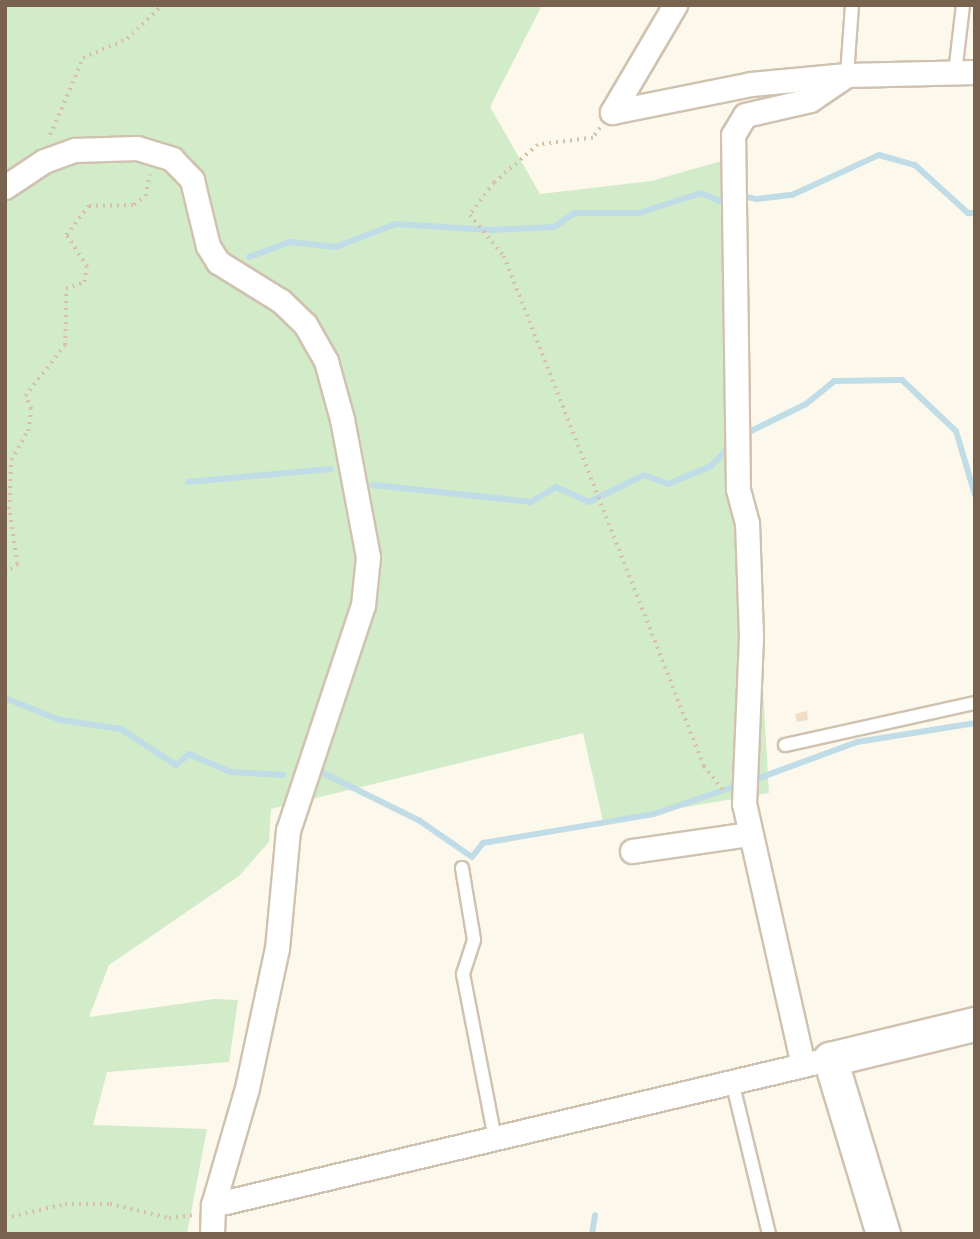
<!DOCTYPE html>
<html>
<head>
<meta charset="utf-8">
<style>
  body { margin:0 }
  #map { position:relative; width:980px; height:1239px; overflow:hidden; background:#fdf8ec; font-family:Overpass,sans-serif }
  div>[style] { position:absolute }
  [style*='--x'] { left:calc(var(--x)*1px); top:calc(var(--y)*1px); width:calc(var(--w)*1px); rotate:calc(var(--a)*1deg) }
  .green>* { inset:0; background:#d2ebc9 }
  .stream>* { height:6px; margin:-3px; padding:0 3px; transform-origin:3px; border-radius:3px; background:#bfdce7 }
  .building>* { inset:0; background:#f2ddc3 }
  .path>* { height:3.5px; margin-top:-1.75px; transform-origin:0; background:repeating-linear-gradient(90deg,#d8c0a5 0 2px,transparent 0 7px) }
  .roads { filter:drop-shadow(2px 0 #d0c2b0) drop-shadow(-2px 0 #d0c2b0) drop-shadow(0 2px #d0c2b0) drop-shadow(0 -2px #d0c2b0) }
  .lane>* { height:12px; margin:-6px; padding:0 6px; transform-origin:6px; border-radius:6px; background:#fff }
  .street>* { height:23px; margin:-11.5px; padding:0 11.5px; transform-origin:11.5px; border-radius:11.5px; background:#fff }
  .secondary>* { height:33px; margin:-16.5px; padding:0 16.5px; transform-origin:16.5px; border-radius:16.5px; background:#fff }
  span { translate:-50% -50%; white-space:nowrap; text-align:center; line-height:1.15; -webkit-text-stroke:7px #fffcf3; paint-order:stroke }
  .frame { position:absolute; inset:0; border:7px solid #79634e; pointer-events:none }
</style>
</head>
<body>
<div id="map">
  <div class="green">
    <i style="clip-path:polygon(5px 5px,542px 5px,490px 107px,540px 194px,651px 181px,732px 158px,769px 793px,603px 821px,583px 733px,271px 809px,269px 842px,239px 876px,109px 965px,89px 1017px,214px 999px,238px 1000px,229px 1062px,107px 1072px,93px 1125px,207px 1129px,187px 1234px,5px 1234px)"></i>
  </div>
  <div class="stream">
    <i style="--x:739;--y:195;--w:18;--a:13"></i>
    <i style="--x:757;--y:199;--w:35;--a:-7"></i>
    <i style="--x:792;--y:195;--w:96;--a:-24.7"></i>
    <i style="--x:879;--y:155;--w:37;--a:16"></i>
    <i style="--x:915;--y:165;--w:72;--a:42.2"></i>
    <i style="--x:968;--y:213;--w:7;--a:0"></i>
    <i style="--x:249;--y:257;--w:44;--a:-20.1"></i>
    <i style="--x:290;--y:242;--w:46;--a:6.2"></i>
    <i style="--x:336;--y:247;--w:64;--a:-21"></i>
    <i style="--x:396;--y:224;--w:94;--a:3.7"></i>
    <i style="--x:490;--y:230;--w:64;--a:-2.7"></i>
    <i style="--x:554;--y:227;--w:25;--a:-34"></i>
    <i style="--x:575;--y:213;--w:64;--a:0"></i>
    <i style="--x:639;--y:213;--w:65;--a:-17.9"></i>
    <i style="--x:701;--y:193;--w:20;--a:24"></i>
    <i style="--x:719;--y:201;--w:11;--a:-38"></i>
    <i style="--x:741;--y:436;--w:72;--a:-26.2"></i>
    <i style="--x:806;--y:404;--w:36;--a:-39"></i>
    <i style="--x:834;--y:381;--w:68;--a:-0.8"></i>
    <i style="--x:902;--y:380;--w:74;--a:43.4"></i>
    <i style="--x:956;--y:431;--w:67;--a:73.5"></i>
    <i style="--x:188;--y:482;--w:143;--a:-5.2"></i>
    <i style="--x:373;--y:485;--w:159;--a:6.1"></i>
    <i style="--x:531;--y:502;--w:29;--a:-31"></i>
    <i style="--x:556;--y:487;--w:36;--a:24"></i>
    <i style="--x:589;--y:502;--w:61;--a:-26.1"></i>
    <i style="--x:644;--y:475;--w:26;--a:21"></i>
    <i style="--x:668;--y:484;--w:47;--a:-22.7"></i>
    <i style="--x:711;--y:466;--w:29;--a:-46"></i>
    <i style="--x:5;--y:698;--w:59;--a:21.8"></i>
    <i style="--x:60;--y:720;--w:62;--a:8.4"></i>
    <i style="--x:121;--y:729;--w:66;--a:33.2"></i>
    <i style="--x:176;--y:765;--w:17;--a:-40"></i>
    <i style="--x:189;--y:754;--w:45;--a:23.7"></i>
    <i style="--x:230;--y:772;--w:53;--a:3.2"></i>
    <i style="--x:321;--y:772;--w:110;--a:26.3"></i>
    <i style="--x:420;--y:821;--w:63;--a:34.7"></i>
    <i style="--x:472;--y:857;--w:18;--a:-52"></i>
    <i style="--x:483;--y:843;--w:173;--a:-9.6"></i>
    <i style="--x:654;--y:814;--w:92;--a:-19"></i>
    <i style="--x:751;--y:781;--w:113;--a:-20.2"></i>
    <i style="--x:857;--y:742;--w:120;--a:-9.1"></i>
    <i style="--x:592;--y:1234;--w:19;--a:-81"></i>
  </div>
  <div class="building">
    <i style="clip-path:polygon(807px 711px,808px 720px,797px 722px,795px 714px)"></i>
  </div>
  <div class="path">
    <i style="--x:600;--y:128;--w:12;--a:125"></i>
    <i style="--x:593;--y:138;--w:55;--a:172.7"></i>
    <i style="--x:538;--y:145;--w:58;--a:139.2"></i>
    <i style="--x:494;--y:183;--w:40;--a:127"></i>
    <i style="--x:470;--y:215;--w:53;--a:50.3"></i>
    <i style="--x:504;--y:256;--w:548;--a:68.59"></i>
    <i style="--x:704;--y:766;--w:31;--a:52"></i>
    <i style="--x:50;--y:135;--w:84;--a:-66.8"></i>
    <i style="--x:83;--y:58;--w:48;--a:-23.4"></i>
    <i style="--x:127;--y:39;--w:49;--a:-44.2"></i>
    <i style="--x:5;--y:574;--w:16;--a:-40"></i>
    <i style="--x:17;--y:564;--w:56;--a:-98.3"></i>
    <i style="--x:9;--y:509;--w:49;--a:-87.7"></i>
    <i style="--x:11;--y:460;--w:34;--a:-60"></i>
    <i style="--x:28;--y:431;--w:22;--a:-82"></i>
    <i style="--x:31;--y:409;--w:14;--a:-115"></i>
    <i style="--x:25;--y:396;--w:65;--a:-51.9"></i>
    <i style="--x:65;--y:345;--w:56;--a:-89"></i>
    <i style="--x:66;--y:289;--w:19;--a:-21"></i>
    <i style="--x:84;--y:282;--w:15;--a:-79"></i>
    <i style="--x:87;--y:267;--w:38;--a:-123"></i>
    <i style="--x:66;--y:235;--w:37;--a:-52"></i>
    <i style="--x:89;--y:206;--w:45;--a:-1.3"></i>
    <i style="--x:134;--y:205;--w:14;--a:-39"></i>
    <i style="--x:145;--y:196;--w:22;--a:-77"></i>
    <i style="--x:5;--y:1218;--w:62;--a:-13.1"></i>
    <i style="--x:65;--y:1204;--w:45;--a:0"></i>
    <i style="--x:110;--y:1204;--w:61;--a:13.3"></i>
    <i style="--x:169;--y:1218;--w:23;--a:-7"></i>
  </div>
  <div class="roads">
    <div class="lane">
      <i style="--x:955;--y:73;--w:68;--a:-83.3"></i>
      <i style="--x:847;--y:75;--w:70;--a:-85.9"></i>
      <i style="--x:785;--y:745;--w:195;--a:-12.5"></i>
      <i style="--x:462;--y:868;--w:73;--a:80.5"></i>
      <i style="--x:474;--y:940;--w:36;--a:108"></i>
      <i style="--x:463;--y:974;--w:167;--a:79"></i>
      <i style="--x:732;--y:1081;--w:157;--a:76.4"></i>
    </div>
    <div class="street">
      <i style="--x:612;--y:112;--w:142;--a:-11.4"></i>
      <i style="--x:751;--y:84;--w:96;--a:-5.4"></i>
      <i style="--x:847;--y:75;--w:128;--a:-1.3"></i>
      <i style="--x:612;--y:112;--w:124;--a:-59.5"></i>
      <i style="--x:5;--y:187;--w:47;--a:-33.7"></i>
      <i style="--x:44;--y:161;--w:33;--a:-20"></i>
      <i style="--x:75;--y:150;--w:62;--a:-1.8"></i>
      <i style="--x:137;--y:148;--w:37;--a:17"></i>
      <i style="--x:172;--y:159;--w:29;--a:46"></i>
      <i style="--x:192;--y:180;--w:68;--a:76.4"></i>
      <i style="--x:208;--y:246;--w:19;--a:58"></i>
      <i style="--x:218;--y:262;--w:74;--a:31.8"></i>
      <i style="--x:281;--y:301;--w:33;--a:44"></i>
      <i style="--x:305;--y:324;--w:43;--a:60.4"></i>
      <i style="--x:326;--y:361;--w:60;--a:74.6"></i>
      <i style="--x:342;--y:419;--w:140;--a:79.3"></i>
      <i style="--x:368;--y:557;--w:48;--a:95.9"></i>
      <i style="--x:363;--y:605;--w:237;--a:108.4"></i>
      <i style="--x:288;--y:830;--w:119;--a:95.3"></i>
      <i style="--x:277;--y:948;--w:143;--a:102.1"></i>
      <i style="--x:247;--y:1088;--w:122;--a:106.2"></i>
      <i style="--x:213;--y:1205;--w:29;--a:92"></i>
      <i style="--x:632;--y:851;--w:118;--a:-8.3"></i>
      <i style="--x:803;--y:1065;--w:268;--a:-102.7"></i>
      <i style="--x:744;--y:804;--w:168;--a:-87.6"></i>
      <i style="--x:751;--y:636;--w:113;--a:-92"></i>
      <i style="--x:747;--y:523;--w:35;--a:-105"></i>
      <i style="--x:738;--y:489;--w:354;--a:-90.8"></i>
      <i style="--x:733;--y:135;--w:23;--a:-59"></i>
      <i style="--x:745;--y:115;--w:67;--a:-13"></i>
      <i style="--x:810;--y:100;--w:45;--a:-34"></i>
      <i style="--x:213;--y:1205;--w:620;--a:-13.34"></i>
    </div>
    <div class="secondary">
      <i style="--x:883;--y:1234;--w:183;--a:-106.8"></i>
      <i style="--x:830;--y:1059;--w:149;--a:-13.6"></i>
    </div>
  </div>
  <div class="frame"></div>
</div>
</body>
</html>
